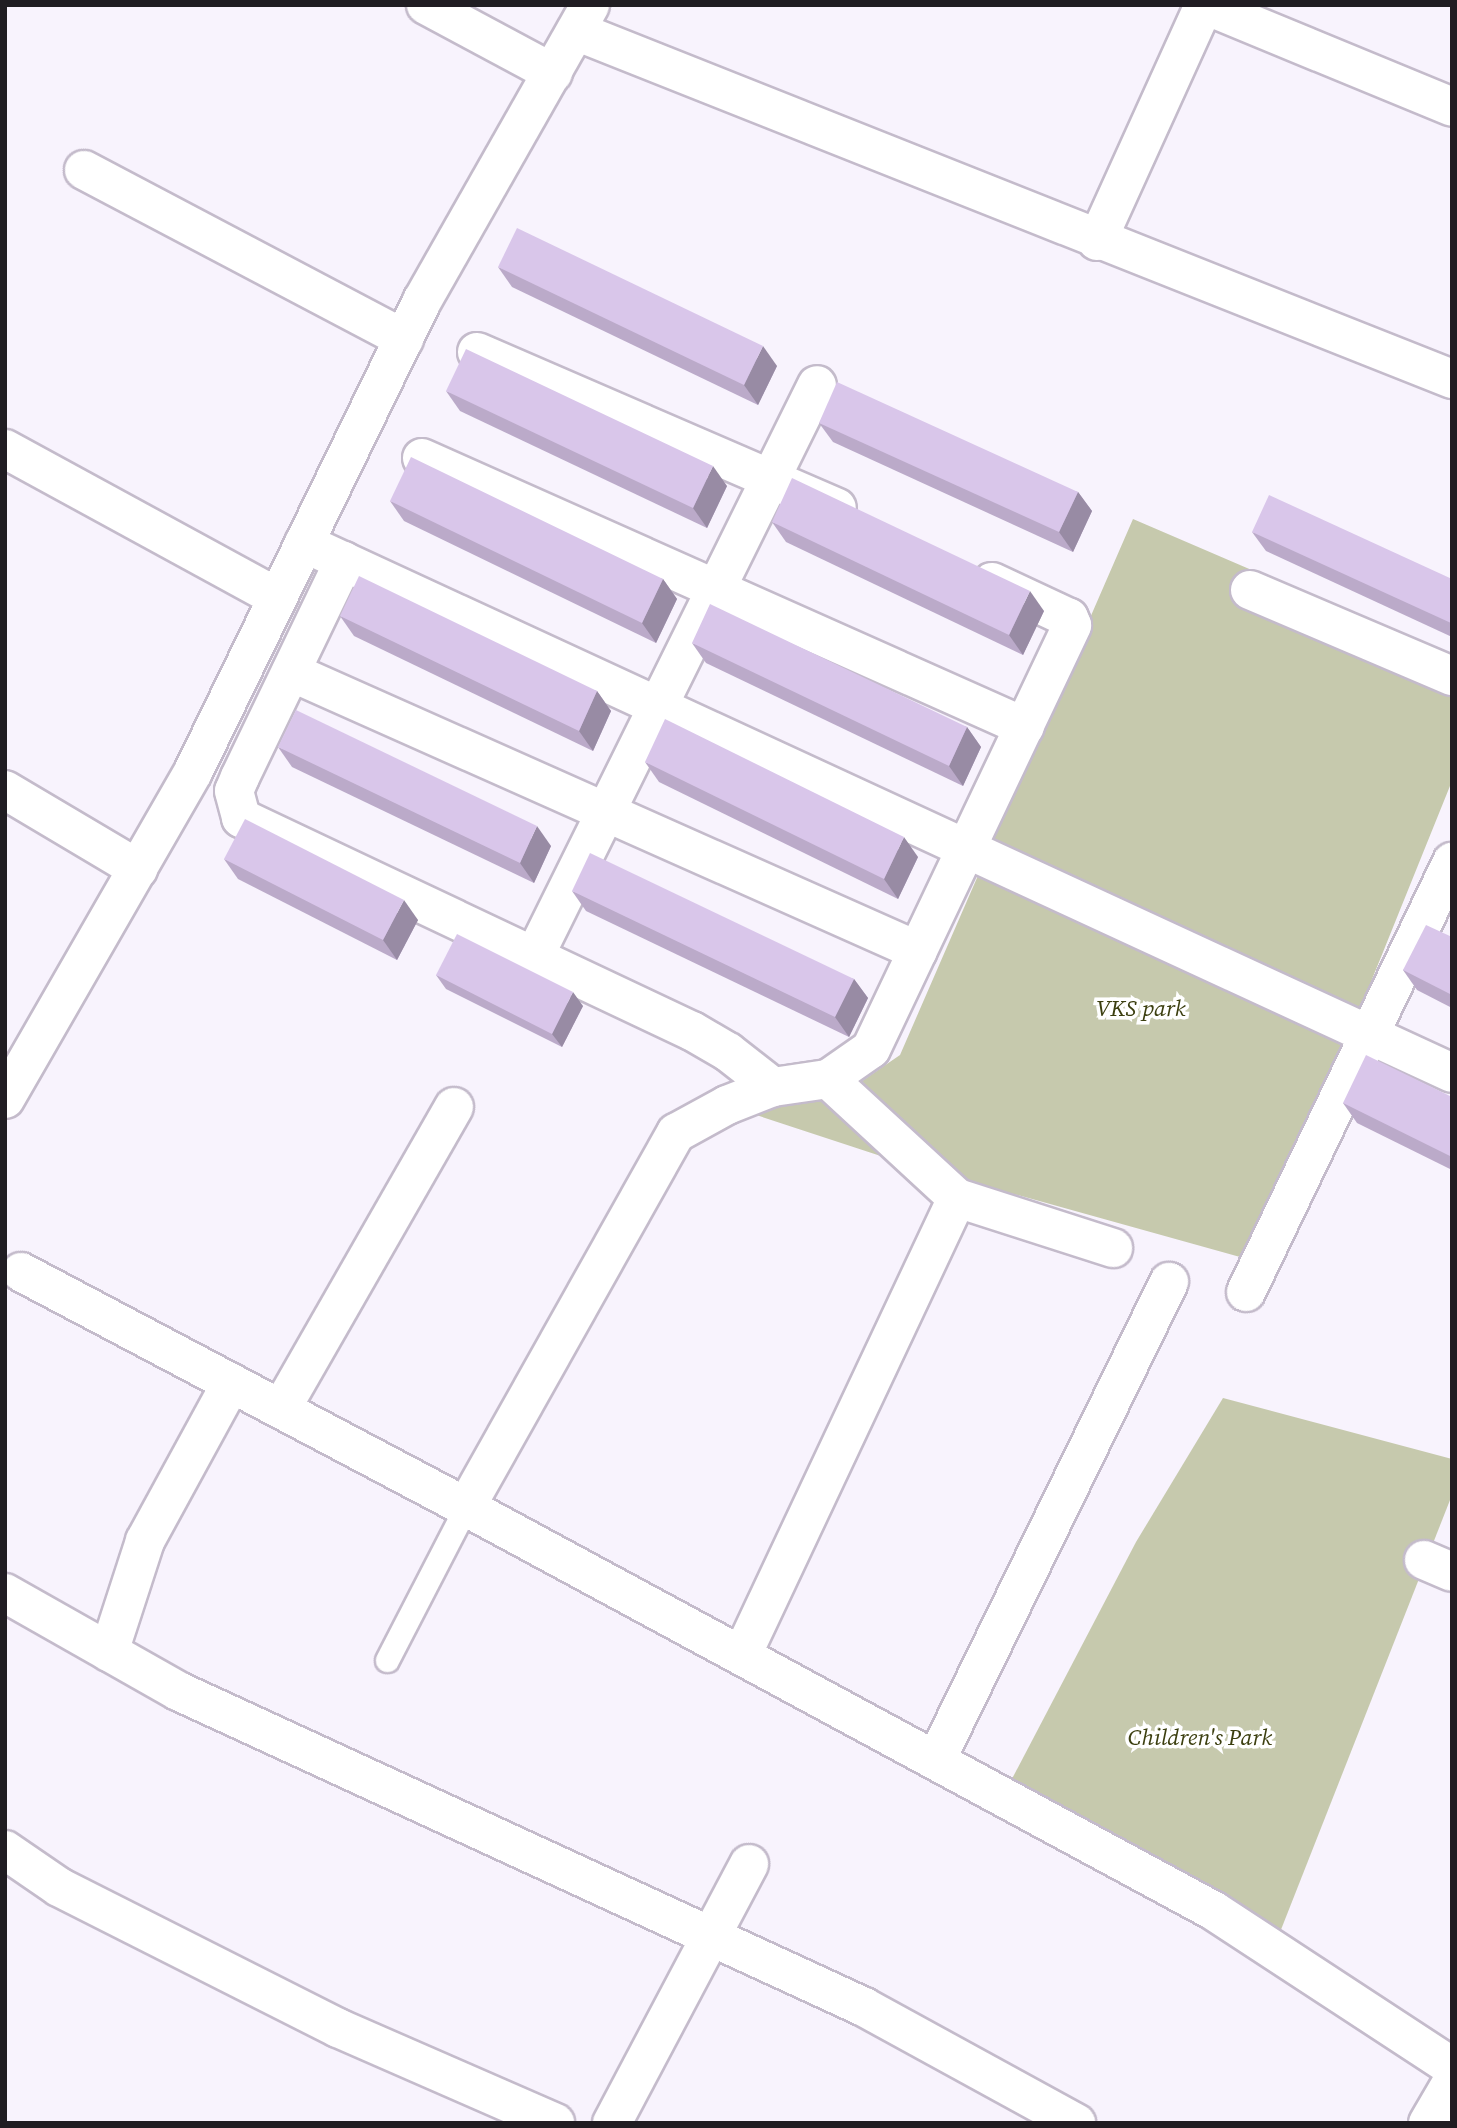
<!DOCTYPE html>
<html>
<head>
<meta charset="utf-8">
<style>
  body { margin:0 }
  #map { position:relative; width:1457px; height:2128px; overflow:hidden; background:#f8f3fd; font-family:"Source Serif 4",serif }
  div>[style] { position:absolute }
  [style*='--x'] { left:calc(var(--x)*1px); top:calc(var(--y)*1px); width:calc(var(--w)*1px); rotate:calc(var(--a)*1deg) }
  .green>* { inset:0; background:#c6c9ad }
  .roads { filter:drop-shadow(2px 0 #c4bbcb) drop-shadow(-2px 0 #c4bbcb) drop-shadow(0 2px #c4bbcb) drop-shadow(0 -2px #c4bbcb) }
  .lane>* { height:23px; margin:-11.5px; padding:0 11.5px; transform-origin:11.5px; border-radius:11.5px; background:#fff }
  .street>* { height:38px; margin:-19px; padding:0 19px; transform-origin:19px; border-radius:19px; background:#fff }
  .wall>* { inset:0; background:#bbaac9 }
  .shaded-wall>* { inset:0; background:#988ba4 }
  .building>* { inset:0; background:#d9c6ea }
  span { translate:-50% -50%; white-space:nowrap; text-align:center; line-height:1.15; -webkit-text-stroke:7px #fff; paint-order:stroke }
  .park-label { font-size:23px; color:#3c3f10; font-style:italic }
  .frame { position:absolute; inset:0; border:7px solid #201d22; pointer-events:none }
</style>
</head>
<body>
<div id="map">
  <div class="green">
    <i style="clip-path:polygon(1133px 519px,1452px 656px,1452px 781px,1258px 1262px,899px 1162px,741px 1110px,849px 1090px,900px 1055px)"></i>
    <i style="clip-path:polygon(1223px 1398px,1452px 1459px,1452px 1495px,1273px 1950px,1003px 1796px,1136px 1542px)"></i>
  </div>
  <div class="roads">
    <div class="lane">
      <i style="--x:387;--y:1660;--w:172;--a:-62.7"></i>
    </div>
    <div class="street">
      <i style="--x:426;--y:5;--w:144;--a:28.2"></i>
      <i style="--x:1205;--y:5;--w:267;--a:22.4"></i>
      <i style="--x:576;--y:31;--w:943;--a:21.67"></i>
      <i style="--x:84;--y:170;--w:362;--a:27.8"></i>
      <i style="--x:1097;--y:241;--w:259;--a:-65.6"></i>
      <i style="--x:477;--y:352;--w:392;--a:23.4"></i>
      <i style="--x:5;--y:449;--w:310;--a:28.6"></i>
      <i style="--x:422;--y:458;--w:660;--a:24.04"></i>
      <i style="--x:304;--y:543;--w:1264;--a:24.78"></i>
      <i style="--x:344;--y:561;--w:240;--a:115.7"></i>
      <i style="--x:240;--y:777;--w:15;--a:113"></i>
      <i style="--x:234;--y:791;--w:28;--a:75"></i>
      <i style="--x:241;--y:818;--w:499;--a:25.3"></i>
      <i style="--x:692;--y:1031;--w:42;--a:30.3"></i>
      <i style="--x:728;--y:1052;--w:57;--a:37.9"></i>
      <i style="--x:1250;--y:590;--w:220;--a:23.1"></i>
      <i style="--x:291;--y:672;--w:686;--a:23.99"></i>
      <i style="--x:5;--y:790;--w:155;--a:30.7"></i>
      <i style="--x:534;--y:957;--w:638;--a:-63.68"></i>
      <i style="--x:5;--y:1099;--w:377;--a:-60.1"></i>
      <i style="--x:193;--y:772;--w:524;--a:-64.07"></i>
      <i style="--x:422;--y:301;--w:340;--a:-60.4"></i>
      <i style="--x:957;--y:1198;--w:164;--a:17.8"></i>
      <i style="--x:21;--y:1272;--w:503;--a:27.84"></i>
      <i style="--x:466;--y:1507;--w:429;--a:-60.7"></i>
      <i style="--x:676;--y:1133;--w:58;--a:-28.8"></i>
      <i style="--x:727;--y:1105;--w:49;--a:-21.4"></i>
      <i style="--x:773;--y:1087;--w:56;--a:-8.3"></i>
      <i style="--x:828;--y:1079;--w:52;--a:-34.9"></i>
      <i style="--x:871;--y:1049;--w:469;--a:-64.6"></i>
      <i style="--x:1072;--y:625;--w:8;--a:-113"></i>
      <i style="--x:1069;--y:618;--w:85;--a:-154.9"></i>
      <i style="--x:1246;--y:1292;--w:477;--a:-64.4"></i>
      <i style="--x:281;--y:1409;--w:348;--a:-60.2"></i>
      <i style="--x:466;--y:1507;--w:850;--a:28.37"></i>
      <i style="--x:1214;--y:1911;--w:285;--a:33.2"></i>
      <i style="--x:1424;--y:1560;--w:30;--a:23"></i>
      <i style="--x:5;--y:1593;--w:199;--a:29.5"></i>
      <i style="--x:178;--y:1691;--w:755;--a:24.73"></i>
      <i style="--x:864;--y:2007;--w:242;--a:28.7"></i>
      <i style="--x:109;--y:1652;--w:117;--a:-72"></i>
      <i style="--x:145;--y:1541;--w:180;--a:-61.4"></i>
      <i style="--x:742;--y:1655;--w:505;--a:-64.8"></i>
      <i style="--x:957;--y:1198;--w:176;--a:-137.3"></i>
      <i style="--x:936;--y:1760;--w:532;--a:-64.01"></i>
      <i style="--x:5;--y:1850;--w:65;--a:34.4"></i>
      <i style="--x:59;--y:1887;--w:313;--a:26.8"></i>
      <i style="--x:338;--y:2028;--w:237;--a:23.6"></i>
      <i style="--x:612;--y:2123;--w:293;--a:-62.1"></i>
      <i style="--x:1428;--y:2123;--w:48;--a:-59.7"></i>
    </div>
  </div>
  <div class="wall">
    <i style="clip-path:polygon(498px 267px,777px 366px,758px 405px,512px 287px)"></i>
    <i style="clip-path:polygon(446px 391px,727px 486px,707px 528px,460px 411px)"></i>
    <i style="clip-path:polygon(819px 423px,1078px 492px,1092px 511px,1073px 552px,833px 442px)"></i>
    <i style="clip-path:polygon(390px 501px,663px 579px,677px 599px,656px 643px,404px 521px)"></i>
    <i style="clip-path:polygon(772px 522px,1044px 611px,1023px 655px,786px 542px)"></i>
    <i style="clip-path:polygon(1252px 532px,1452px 579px,1452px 637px,1266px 551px)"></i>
    <i style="clip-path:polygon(340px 616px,597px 691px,611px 711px,593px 751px,354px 636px)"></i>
    <i style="clip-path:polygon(692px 643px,967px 727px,981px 747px,963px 786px,706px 663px)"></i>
    <i style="clip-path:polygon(278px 747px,551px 846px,534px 883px,292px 767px)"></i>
    <i style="clip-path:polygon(645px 762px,918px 857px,898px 899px,659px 782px)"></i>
    <i style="clip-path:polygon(224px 859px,418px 920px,397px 960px,238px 879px)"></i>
    <i style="clip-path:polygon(572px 891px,854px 979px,868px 998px,849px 1037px,586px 911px)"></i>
    <i style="clip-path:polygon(1452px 937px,1452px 1008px,1417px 990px,1403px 970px)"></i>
    <i style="clip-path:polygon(436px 975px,583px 1006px,562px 1047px,446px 989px)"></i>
    <i style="clip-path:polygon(1452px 1097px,1452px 1170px,1357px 1123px,1343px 1103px)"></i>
  </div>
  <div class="shaded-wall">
    <i style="clip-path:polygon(763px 346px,777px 366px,758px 405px,744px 385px)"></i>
    <i style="clip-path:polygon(713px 466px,727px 486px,707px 528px,693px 508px)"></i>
    <i style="clip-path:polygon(1078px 492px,1092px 511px,1073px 552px,1059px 532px)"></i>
    <i style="clip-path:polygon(663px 579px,677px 599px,656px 643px,642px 623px)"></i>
    <i style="clip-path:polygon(1030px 591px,1044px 611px,1023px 655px,1009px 635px)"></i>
    <i style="clip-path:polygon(597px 691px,611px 711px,593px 751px,579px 731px)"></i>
    <i style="clip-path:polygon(967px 727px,981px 747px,963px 786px,949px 766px)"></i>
    <i style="clip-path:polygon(537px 826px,551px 846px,534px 883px,520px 863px)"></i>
    <i style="clip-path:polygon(904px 837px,918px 857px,898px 899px,884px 879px)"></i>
    <i style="clip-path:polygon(404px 900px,418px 920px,397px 960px,383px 940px)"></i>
    <i style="clip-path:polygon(854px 979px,868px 998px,849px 1037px,835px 1017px)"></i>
    <i style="clip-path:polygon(573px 992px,583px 1006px,562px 1047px,552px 1034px)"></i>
  </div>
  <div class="building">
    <i style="clip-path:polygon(517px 228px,763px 346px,744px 385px,498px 267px)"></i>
    <i style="clip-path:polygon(466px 349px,713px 466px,693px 508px,446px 391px)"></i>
    <i style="clip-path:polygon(837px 382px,1078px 492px,1059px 532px,819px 423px)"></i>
    <i style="clip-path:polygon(411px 457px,663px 579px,642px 623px,390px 501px)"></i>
    <i style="clip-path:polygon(792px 478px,1030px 591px,1009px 635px,772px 522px)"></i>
    <i style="clip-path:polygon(1269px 495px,1452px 579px,1452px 620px,1451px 623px,1252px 532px)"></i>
    <i style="clip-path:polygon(359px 576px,597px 691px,579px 731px,340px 616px)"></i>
    <i style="clip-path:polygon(710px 604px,967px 727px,949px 766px,692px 643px)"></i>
    <i style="clip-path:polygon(296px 710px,537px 826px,520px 863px,278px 747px)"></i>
    <i style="clip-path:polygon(665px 719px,904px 837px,884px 879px,645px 762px)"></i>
    <i style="clip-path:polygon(245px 819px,404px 900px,383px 940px,224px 859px)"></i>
    <i style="clip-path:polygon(590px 853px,854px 979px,835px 1017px,572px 891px)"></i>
    <i style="clip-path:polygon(1426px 925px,1452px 937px,1452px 995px,1403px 970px)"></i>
    <i style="clip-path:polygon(457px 934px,573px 992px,552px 1034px,436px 975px)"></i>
    <i style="clip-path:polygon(1366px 1055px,1452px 1097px,1452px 1157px,1343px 1103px)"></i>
  </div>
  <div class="park-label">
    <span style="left:1141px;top:1008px">VKS park</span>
    <span style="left:1200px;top:1737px">Children's Park</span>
  </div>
  <div class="frame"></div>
</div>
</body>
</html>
